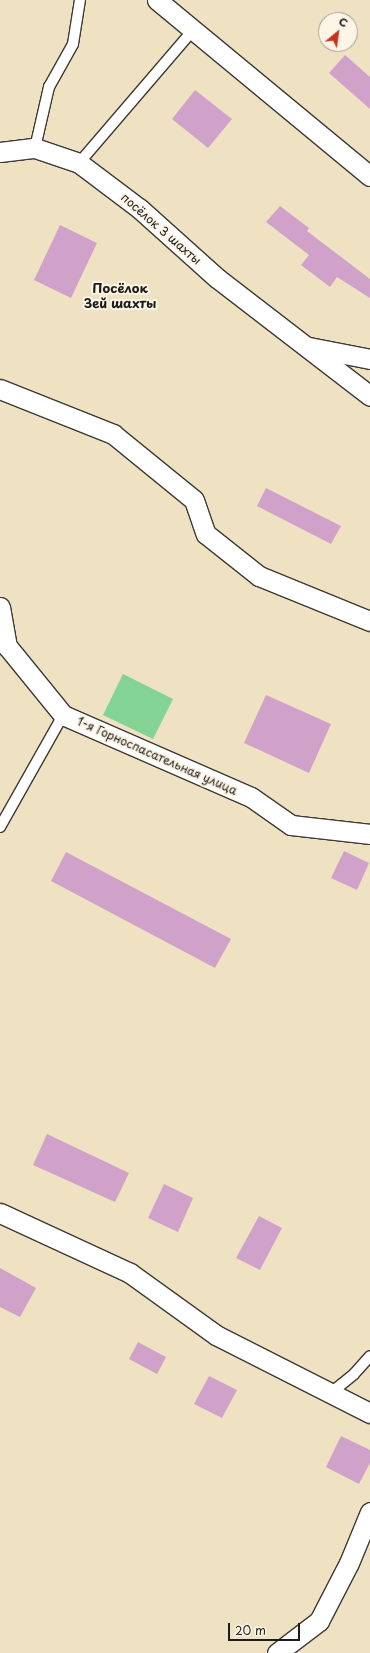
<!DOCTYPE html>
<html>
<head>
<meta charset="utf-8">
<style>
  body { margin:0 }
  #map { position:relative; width:370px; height:1653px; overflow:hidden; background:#eee2c2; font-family:"Playpen Sans",sans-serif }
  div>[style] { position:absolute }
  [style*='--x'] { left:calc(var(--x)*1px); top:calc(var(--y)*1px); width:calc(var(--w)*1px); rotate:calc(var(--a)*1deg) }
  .green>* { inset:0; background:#82d394 }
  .building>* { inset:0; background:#d1a2c9 }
  .roads { filter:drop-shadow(1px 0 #3c3a35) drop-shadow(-1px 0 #3c3a35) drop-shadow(0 1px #3c3a35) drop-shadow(0 -1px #3c3a35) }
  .service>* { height:10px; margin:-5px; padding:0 5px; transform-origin:5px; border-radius:5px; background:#fff }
  .minor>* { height:19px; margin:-9.5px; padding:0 9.5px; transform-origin:9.5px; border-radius:9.5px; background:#fff }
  span { translate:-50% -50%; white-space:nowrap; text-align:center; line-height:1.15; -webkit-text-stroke:4px #fcf5e5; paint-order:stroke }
  .street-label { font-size:12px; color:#1c1c1c }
  .neighbourhood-label { font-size:13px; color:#1c1c1c; font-weight:700 }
  .north { position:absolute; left:318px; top:12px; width:40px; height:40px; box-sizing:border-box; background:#fcf5e5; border:1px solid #a29e95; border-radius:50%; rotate:29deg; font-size:11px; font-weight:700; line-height:16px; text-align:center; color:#1c1c1c }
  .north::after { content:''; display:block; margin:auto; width:14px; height:18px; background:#c8321e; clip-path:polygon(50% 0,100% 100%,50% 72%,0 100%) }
  .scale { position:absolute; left:228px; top:1623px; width:72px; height:18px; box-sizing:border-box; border:2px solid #1c1c1c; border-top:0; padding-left:5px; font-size:12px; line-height:14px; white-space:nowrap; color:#1c1c1c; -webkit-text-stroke:3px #fcf5e5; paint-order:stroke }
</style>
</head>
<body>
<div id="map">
  <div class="green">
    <i style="clip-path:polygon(123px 674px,173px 699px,153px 739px,103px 715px)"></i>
  </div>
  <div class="building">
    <i style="clip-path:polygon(345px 55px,370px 77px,370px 109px,329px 73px)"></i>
    <i style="clip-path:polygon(195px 90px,232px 119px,208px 148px,172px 119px)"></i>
    <i style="clip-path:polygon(280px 206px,309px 228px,307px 231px,370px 279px,370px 298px,337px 277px,330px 287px,301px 265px,309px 255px,266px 222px)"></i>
    <i style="clip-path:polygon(60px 225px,97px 243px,71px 298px,34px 280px)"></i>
    <i style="clip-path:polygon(266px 488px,341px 526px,331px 544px,257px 506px)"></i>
    <i style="clip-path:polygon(266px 695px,331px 724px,309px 773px,244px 743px)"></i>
    <i style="clip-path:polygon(344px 851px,369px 863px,357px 890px,331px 878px)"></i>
    <i style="clip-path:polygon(66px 852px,231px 939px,215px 968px,51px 881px)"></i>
    <i style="clip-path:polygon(47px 1134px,129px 1173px,115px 1202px,33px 1165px)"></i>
    <i style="clip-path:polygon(164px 1184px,193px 1198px,178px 1232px,148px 1218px)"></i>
    <i style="clip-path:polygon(259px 1216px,282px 1228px,260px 1270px,236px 1258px)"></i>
    <i style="clip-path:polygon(0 1268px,36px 1288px,20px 1317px,0 1307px)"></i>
    <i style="clip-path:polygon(138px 1342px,166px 1357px,157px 1374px,129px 1359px)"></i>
    <i style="clip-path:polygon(209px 1376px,237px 1390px,222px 1418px,194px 1404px)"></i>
    <i style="clip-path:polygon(341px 1436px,370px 1450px,370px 1463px,359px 1484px,326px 1467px)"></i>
  </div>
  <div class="roads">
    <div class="service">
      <i style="--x:35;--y:148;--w:63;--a:-77.1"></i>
      <i style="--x:49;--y:87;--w:49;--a:-60.8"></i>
      <i style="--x:73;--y:44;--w:45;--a:-81"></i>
      <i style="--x:79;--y:163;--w:174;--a:-49.4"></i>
      <i style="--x:0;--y:827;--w:129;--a:-60.6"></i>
      <i style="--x:332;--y:1392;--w:28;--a:-39"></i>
      <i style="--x:354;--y:1374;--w:24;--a:-48"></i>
    </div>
    <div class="minor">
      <i style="--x:157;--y:0;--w:276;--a:39.6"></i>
      <i style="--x:0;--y:152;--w:35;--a:-7"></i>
      <i style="--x:35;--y:148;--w:46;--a:18.8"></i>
      <i style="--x:79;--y:163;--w:76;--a:37"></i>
      <i style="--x:140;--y:209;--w:103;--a:41.9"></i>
      <i style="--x:217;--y:278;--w:193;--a:37.6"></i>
      <i style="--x:309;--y:347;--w:62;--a:11.1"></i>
      <i style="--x:0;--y:389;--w:122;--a:21.7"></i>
      <i style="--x:113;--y:434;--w:104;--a:39.2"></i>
      <i style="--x:194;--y:500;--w:36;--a:71"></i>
      <i style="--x:206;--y:534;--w:68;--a:38.4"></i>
      <i style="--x:259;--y:576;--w:120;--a:22.1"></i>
      <i style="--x:0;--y:607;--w:40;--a:80"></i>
      <i style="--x:7;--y:646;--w:89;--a:50.9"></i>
      <i style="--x:63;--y:715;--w:205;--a:23.6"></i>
      <i style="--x:251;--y:797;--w:49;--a:35"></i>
      <i style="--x:291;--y:825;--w:80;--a:6.5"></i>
      <i style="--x:0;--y:1213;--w:143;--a:24.8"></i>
      <i style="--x:130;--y:1273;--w:106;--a:35.8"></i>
      <i style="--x:216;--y:1335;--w:173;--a:26.9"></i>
      <i style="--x:277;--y:1653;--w:53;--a:-37.3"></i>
      <i style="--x:319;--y:1621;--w:65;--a:-62.7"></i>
      <i style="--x:349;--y:1563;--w:55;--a:-67.6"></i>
    </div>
  </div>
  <div class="street-label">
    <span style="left:161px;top:229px;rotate:41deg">посёлок 3 шахты</span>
    <span style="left:157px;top:756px;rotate:24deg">1-я Горноспасательная улица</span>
  </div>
  <div class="neighbourhood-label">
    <span style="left:120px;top:296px">Посёлок<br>3ей шахты</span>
  </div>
  <div class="north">С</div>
  <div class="scale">20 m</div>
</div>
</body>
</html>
